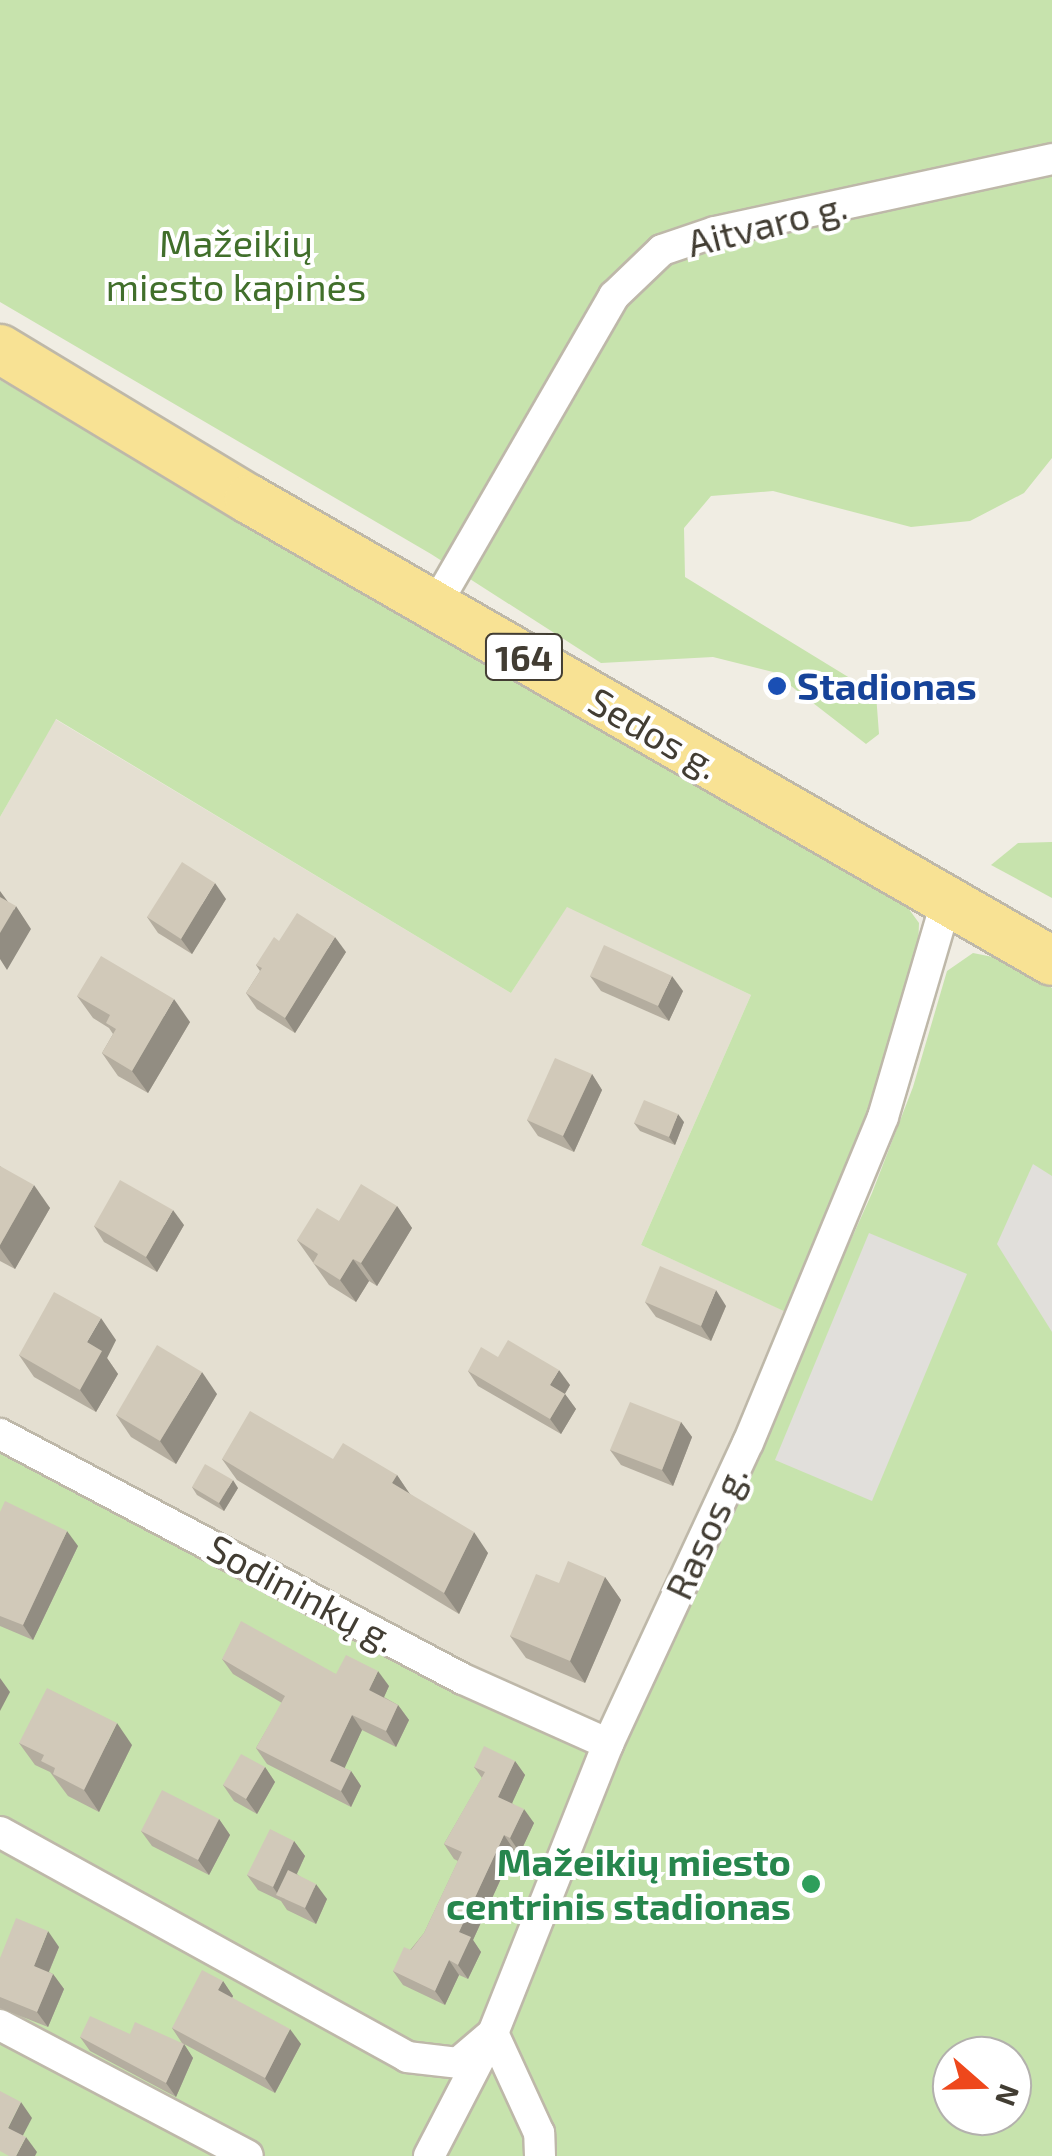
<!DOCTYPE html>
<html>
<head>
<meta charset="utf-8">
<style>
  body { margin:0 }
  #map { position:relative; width:1052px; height:2156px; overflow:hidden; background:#f0ede3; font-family:"Exo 2",sans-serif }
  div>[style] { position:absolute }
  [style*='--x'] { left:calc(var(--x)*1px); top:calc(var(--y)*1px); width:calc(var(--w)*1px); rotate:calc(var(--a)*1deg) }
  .residential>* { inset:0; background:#e4dfd1 }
  .green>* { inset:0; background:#c7e3ad }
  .parking>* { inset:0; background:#e1dfdb }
  .roads { filter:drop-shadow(2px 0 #beb8a9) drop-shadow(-2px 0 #beb8a9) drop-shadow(0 2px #beb8a9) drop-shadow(0 -2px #beb8a9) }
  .street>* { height:30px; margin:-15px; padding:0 15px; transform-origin:15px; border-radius:15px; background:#fff }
  .primary>* { height:48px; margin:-24px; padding:0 24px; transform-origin:24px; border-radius:24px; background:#f8e294 }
  .wall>* { inset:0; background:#b4ad9f }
  .shaded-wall>* { inset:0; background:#928d82 }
  .building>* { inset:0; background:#d1c9b9 }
  .dots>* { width:28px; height:28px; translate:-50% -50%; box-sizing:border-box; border:5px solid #fff; border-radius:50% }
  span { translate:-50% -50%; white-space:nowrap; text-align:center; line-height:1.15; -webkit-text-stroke:8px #fff; paint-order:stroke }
  .shield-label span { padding:2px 8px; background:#fff; border:2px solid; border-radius:8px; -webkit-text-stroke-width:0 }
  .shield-label { font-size:35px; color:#423d33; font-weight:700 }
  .street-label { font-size:38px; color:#423d33 }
  .park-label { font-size:38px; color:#416f2b }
  .transit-label { font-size:38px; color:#164399; font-weight:700 }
  .left { translate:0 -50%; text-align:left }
  .leisure-label { font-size:38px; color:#27864d; font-weight:700 }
  .right { translate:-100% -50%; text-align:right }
  .north { position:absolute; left:932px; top:2036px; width:100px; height:100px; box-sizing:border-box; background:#fff; border:2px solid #b3b1ad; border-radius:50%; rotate:110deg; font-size:28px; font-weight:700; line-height:40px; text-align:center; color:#423d33 }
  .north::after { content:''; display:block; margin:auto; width:35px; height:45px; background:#ee481c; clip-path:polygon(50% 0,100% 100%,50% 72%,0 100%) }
</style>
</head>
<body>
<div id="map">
  <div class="residential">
    <i style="clip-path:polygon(55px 719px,511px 993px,567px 906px,751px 995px,641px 1245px,811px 1323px,623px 1747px,0 1419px,0 817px)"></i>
  </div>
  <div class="green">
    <i style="clip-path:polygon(0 0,1052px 0,1052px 458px,1024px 493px,970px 521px,911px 527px,773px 491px,711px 496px,684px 528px,685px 577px,876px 694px,879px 734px,866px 744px,773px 672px,713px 657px,601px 663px,431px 554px,0 302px)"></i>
    <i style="clip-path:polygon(0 380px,903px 901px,919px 923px,918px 951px,877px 1100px,786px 1312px,641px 1245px,751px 995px,567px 907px,511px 993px,56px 719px,0 817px)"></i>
    <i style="clip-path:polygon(1052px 842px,1052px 898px,991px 865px,1018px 843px)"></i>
    <i style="clip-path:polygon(evenodd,973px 953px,1003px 959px,1052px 988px,1052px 2156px,0 2156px,0 1419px,623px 1747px,872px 1193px,913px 1087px,947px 971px,973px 953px,952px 2056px,1012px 2056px,1012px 2116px,952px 2116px,952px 2056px)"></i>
  </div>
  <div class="parking">
    <i style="clip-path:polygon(1033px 1164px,1052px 1176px,1052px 1332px,997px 1244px)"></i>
    <i style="clip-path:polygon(869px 1233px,967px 1274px,872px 1501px,775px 1460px)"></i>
  </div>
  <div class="roads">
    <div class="street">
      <i style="--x:435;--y:606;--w:358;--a:-60"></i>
      <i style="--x:614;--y:296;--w:66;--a:-43.8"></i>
      <i style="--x:662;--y:250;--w:56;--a:-18.8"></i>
      <i style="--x:715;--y:232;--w:345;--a:-12.2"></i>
      <i style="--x:0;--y:1434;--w:524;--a:27.89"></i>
      <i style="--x:463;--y:1679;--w:159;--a:24.1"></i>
      <i style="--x:0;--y:1832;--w:465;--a:28.9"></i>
      <i style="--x:407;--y:2057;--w:51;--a:6.7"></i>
      <i style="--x:458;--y:2063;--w:46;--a:-40.6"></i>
      <i style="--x:0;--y:2025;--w:280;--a:27.8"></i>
      <i style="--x:429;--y:2156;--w:126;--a:-62.6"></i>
      <i style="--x:540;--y:2156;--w:23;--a:-92"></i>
      <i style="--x:539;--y:2133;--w:110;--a:-114.7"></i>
      <i style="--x:493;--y:2033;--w:311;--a:-68.3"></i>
      <i style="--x:608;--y:1744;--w:332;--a:-65.1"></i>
      <i style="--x:748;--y:1443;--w:353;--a:-67.5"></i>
      <i style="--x:883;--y:1117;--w:226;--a:-73.6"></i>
    </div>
    <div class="primary">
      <i style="--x:0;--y:349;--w:291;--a:31.1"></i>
      <i style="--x:249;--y:499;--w:926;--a:29.91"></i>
    </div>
  </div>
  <div class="wall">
    <i style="clip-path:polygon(226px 899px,192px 954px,158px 933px,147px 917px)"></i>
    <i style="clip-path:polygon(279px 941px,346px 952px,295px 1033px,257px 1009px,246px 993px,260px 971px,256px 965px)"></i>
    <i style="clip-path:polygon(590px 976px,683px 991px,669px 1021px,601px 991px)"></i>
    <i style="clip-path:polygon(77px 996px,190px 1022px,148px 1093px,118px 1076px,102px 1053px,113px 1034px,109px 1028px,93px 1018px)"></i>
    <i style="clip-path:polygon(592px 1074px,602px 1090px,574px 1152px,538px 1136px,527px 1120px)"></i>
    <i style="clip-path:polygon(684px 1122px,675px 1145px,640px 1131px,634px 1123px)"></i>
    <i style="clip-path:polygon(0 1166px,50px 1208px,15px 1269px,0 1261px)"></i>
    <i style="clip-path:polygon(397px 1206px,412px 1228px,377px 1286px,369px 1281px,356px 1302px,329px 1285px,297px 1240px,339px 1221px)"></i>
    <i style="clip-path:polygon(184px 1225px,157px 1272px,104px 1242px,94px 1226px)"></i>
    <i style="clip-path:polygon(645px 1302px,726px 1306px,711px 1341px,656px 1317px)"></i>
    <i style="clip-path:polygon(116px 1340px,107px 1358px,118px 1374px,96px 1412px,34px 1377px,19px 1355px)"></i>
    <i style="clip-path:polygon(498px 1357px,570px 1385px,565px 1394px,576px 1409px,561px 1434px,478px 1386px,468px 1371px)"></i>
    <i style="clip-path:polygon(217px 1394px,176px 1464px,131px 1437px,116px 1415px)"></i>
    <i style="clip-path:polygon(681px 1422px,692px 1437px,673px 1486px,621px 1465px,610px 1450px)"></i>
    <i style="clip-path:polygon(222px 1459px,333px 1459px,397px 1475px,410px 1494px,488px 1553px,459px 1614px,237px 1480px)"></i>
    <i style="clip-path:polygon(192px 1487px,238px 1488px,224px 1511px,197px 1495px)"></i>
    <i style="clip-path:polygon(0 1512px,78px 1546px,33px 1640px,0 1626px)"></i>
    <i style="clip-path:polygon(605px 1577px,621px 1600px,585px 1683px,526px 1658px,510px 1636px,559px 1583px)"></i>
    <i style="clip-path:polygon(222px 1659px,336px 1674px,389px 1686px,384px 1697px,398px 1705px,409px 1720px,396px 1747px,362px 1730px,344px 1768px,351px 1771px,361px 1786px,351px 1807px,267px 1764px,256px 1748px,282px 1703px,233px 1674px)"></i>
    <i style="clip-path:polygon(19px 1743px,132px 1745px,99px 1812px,68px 1796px,50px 1772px,35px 1765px)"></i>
    <i style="clip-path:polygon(515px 1761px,525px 1775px,512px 1803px,534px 1823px,520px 1853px,514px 1850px,473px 1940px,481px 1952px,468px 1979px,459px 1975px,445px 2005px,403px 1985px,393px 1971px,424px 1933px,458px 1861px,454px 1859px,444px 1844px,482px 1778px,474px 1767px)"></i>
    <i style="clip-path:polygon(265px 1767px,275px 1782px,257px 1814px,234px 1801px,223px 1785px)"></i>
    <i style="clip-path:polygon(219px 1819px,230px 1835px,209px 1875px,152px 1846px,141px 1831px)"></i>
    <i style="clip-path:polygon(294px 1841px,305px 1856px,297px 1874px,327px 1899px,316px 1924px,287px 1910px,281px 1901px,258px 1890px,247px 1875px)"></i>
    <i style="clip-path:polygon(59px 1947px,49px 1972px,53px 1974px,64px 1989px,48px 2027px,0 2008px,0 1958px)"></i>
    <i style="clip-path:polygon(223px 1981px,233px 1996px,232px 1998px,301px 2044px,275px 2093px,184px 2044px,193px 2058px,176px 2097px,90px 2051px,80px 2037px,130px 2034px,182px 2043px,172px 2028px)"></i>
  </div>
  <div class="shaded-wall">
    <i style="clip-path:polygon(215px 883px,226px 899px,192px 954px,181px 939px)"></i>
    <i style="clip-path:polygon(0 891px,14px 910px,16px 906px,31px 929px,7px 970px,0 959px)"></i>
    <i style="clip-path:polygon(335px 937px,346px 952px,295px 1033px,285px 1018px)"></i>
    <i style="clip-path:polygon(672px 976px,683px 991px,669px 1021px,658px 1006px)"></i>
    <i style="clip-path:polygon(174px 999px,190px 1022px,148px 1093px,132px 1071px)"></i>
    <i style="clip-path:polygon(592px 1074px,602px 1090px,574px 1152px,563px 1136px)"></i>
    <i style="clip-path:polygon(678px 1114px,684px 1122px,675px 1145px,669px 1137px)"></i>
    <i style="clip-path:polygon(34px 1185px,50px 1208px,15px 1269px,0 1248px,0 1245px)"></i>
    <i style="clip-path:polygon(397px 1206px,412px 1228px,377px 1286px,361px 1263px)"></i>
    <i style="clip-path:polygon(173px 1210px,184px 1225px,157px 1272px,146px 1257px)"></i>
    <i style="clip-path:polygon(353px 1259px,369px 1281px,356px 1302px,340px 1280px)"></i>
    <i style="clip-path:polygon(716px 1290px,726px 1306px,711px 1341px,701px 1326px)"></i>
    <i style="clip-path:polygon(101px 1318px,116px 1340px,107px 1358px,118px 1374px,96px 1412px,80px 1390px,87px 1342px)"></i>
    <i style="clip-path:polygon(559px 1370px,570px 1385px,561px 1400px,550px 1385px)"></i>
    <i style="clip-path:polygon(202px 1372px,217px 1394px,176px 1464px,160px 1441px)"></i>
    <i style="clip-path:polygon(565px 1394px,576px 1409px,561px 1434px,550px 1419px)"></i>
    <i style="clip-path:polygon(681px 1422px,692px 1437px,673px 1486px,662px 1470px)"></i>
    <i style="clip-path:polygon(397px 1475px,411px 1496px,392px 1483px)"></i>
    <i style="clip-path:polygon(233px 1480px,238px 1488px,224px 1511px,219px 1503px)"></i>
    <i style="clip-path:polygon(67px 1531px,78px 1546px,33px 1640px,23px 1625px)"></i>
    <i style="clip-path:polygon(474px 1532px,488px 1553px,459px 1614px,444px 1593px)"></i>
    <i style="clip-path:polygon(605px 1577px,621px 1600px,585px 1683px,570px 1661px)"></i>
    <i style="clip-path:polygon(378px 1671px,389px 1686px,380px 1706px,369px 1690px)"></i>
    <i style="clip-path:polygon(0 1678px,10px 1692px,0 1711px)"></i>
    <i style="clip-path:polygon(398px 1705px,409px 1720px,396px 1747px,386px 1731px)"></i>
    <i style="clip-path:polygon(352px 1715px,362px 1730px,341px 1776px,330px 1761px)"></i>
    <i style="clip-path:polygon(117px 1723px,132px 1745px,99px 1812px,84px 1790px)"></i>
    <i style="clip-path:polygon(515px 1761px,525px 1775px,508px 1812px,498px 1797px)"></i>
    <i style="clip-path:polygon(265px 1767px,275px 1782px,257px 1814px,246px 1799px)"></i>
    <i style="clip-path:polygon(351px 1771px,361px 1786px,351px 1807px,341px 1791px)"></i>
    <i style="clip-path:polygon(524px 1809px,534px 1823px,520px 1853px,510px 1838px)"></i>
    <i style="clip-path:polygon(219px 1819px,230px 1835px,209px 1875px,198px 1860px)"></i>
    <i style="clip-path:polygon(504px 1835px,514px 1850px,473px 1940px,481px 1952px,468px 1979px,458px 1965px,459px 1932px)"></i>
    <i style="clip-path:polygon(294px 1841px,305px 1856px,285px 1899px,279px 1896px,273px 1887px)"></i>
    <i style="clip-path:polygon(316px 1884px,327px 1899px,316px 1924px,305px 1908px)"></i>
    <i style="clip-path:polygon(48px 1931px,59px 1947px,45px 1981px,34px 1966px)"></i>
    <i style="clip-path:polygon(449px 1960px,459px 1975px,445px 2005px,435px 1991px)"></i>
    <i style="clip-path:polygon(53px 1974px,64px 1989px,48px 2027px,37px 2012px)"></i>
    <i style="clip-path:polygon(223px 1981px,233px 1996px,228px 2005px,218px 1990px)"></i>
    <i style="clip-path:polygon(290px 2029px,301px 2044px,275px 2093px,265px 2078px)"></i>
    <i style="clip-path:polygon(184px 2044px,193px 2058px,176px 2097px,166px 2083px)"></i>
    <i style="clip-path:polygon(21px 2102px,32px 2118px,19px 2143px,8px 2128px)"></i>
    <i style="clip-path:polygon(26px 2137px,37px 2152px,35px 2156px,16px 2156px)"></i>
  </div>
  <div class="building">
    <i style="clip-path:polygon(182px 862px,215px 883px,181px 939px,147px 917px)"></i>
    <i style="clip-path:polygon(0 897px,16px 906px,0 933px)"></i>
    <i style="clip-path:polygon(297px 913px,335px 937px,285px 1018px,246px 993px,262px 968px,256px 965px,274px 937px,279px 941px)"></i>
    <i style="clip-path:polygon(604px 945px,672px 976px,658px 1006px,590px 976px)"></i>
    <i style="clip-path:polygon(101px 956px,174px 999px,132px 1071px,102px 1053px,116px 1029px,106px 1023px,110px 1015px,77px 996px)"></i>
    <i style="clip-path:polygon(555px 1058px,592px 1074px,563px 1136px,527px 1120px)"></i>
    <i style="clip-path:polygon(644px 1100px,678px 1114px,669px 1137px,634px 1123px)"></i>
    <i style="clip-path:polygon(0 1166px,34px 1185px,0 1245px)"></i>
    <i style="clip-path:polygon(120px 1180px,173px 1210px,146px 1257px,94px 1226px)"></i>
    <i style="clip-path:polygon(361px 1184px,397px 1206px,361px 1263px,353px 1259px,340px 1280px,313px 1263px,318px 1254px,297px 1240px,317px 1208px,339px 1221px)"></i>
    <i style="clip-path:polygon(660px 1266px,716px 1290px,701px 1326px,645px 1302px)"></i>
    <i style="clip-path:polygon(54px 1292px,101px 1318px,87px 1342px,102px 1351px,80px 1390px,19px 1355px)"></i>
    <i style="clip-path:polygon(508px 1340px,559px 1370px,550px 1385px,565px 1394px,550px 1419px,468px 1371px,481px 1347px,498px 1357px)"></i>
    <i style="clip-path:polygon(157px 1345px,202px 1372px,160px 1441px,116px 1415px)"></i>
    <i style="clip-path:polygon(630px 1402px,681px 1422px,662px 1470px,610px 1450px)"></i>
    <i style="clip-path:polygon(250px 1411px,333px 1459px,343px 1443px,397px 1475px,392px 1483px,474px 1532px,444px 1593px,222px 1459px)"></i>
    <i style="clip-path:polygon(205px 1464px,233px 1480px,219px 1503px,192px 1487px)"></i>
    <i style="clip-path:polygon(5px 1501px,67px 1531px,23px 1625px,0 1616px,0 1512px)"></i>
    <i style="clip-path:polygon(568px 1561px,605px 1577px,570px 1661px,510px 1636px,536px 1574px,559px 1583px)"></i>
    <i style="clip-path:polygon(241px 1621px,336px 1674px,346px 1655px,378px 1671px,369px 1690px,398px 1705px,386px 1731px,352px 1715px,330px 1761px,351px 1771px,341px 1791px,256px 1748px,285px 1696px,222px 1659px)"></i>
    <i style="clip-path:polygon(47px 1688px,117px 1723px,84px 1790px,53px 1774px,55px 1768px,41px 1761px,44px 1755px,19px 1743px)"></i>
    <i style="clip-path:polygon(484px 1746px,515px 1761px,498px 1797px,524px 1809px,510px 1838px,504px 1835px,459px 1932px,471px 1937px,458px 1965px,449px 1960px,435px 1991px,393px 1971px,404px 1947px,411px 1950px,424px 1933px,462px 1852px,444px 1844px,485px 1772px,474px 1767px)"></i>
    <i style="clip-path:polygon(241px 1754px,265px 1767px,246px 1799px,223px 1785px)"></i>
    <i style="clip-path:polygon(162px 1790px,219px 1819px,198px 1860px,141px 1831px)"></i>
    <i style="clip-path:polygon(270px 1829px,294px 1841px,273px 1887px,247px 1875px)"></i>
    <i style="clip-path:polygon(288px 1870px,316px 1884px,305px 1908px,276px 1895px)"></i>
    <i style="clip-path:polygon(16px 1918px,48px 1931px,34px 1966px,53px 1974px,37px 2012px,0 1997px,0 1958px)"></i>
    <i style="clip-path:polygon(202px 1970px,223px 1981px,218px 1990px,290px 2029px,265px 2078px,172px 2028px)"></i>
    <i style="clip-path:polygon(90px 2016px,130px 2034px,135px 2022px,184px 2044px,166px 2083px,80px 2037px)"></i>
    <i style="clip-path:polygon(0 2091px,21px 2102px,8px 2128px,26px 2137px,16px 2156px,9px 2156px,0 2151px)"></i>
  </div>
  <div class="dots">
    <i style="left:777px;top:686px;background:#1a4fb4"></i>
    <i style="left:811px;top:1884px;background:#2e9e5b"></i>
  </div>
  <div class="shield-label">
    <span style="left:524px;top:657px">164</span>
  </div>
  <div class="street-label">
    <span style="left:767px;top:224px;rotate:-14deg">Aitvaro g.</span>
    <span style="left:654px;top:733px;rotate:30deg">Sedos g.</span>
    <span style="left:706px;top:1532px;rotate:-65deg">Rasos g.</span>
    <span style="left:302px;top:1593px;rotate:28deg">Sodininkų g.</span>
  </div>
  <div class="park-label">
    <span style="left:236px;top:265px">Mažeikių<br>miesto kapinės</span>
  </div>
  <div class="transit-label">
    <span class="left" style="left:797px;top:686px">Stadionas</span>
  </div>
  <div class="leisure-label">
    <span class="right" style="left:791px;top:1884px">Mažeikių miesto<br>centrinis stadionas</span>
  </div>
  <div class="north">N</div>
</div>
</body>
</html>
